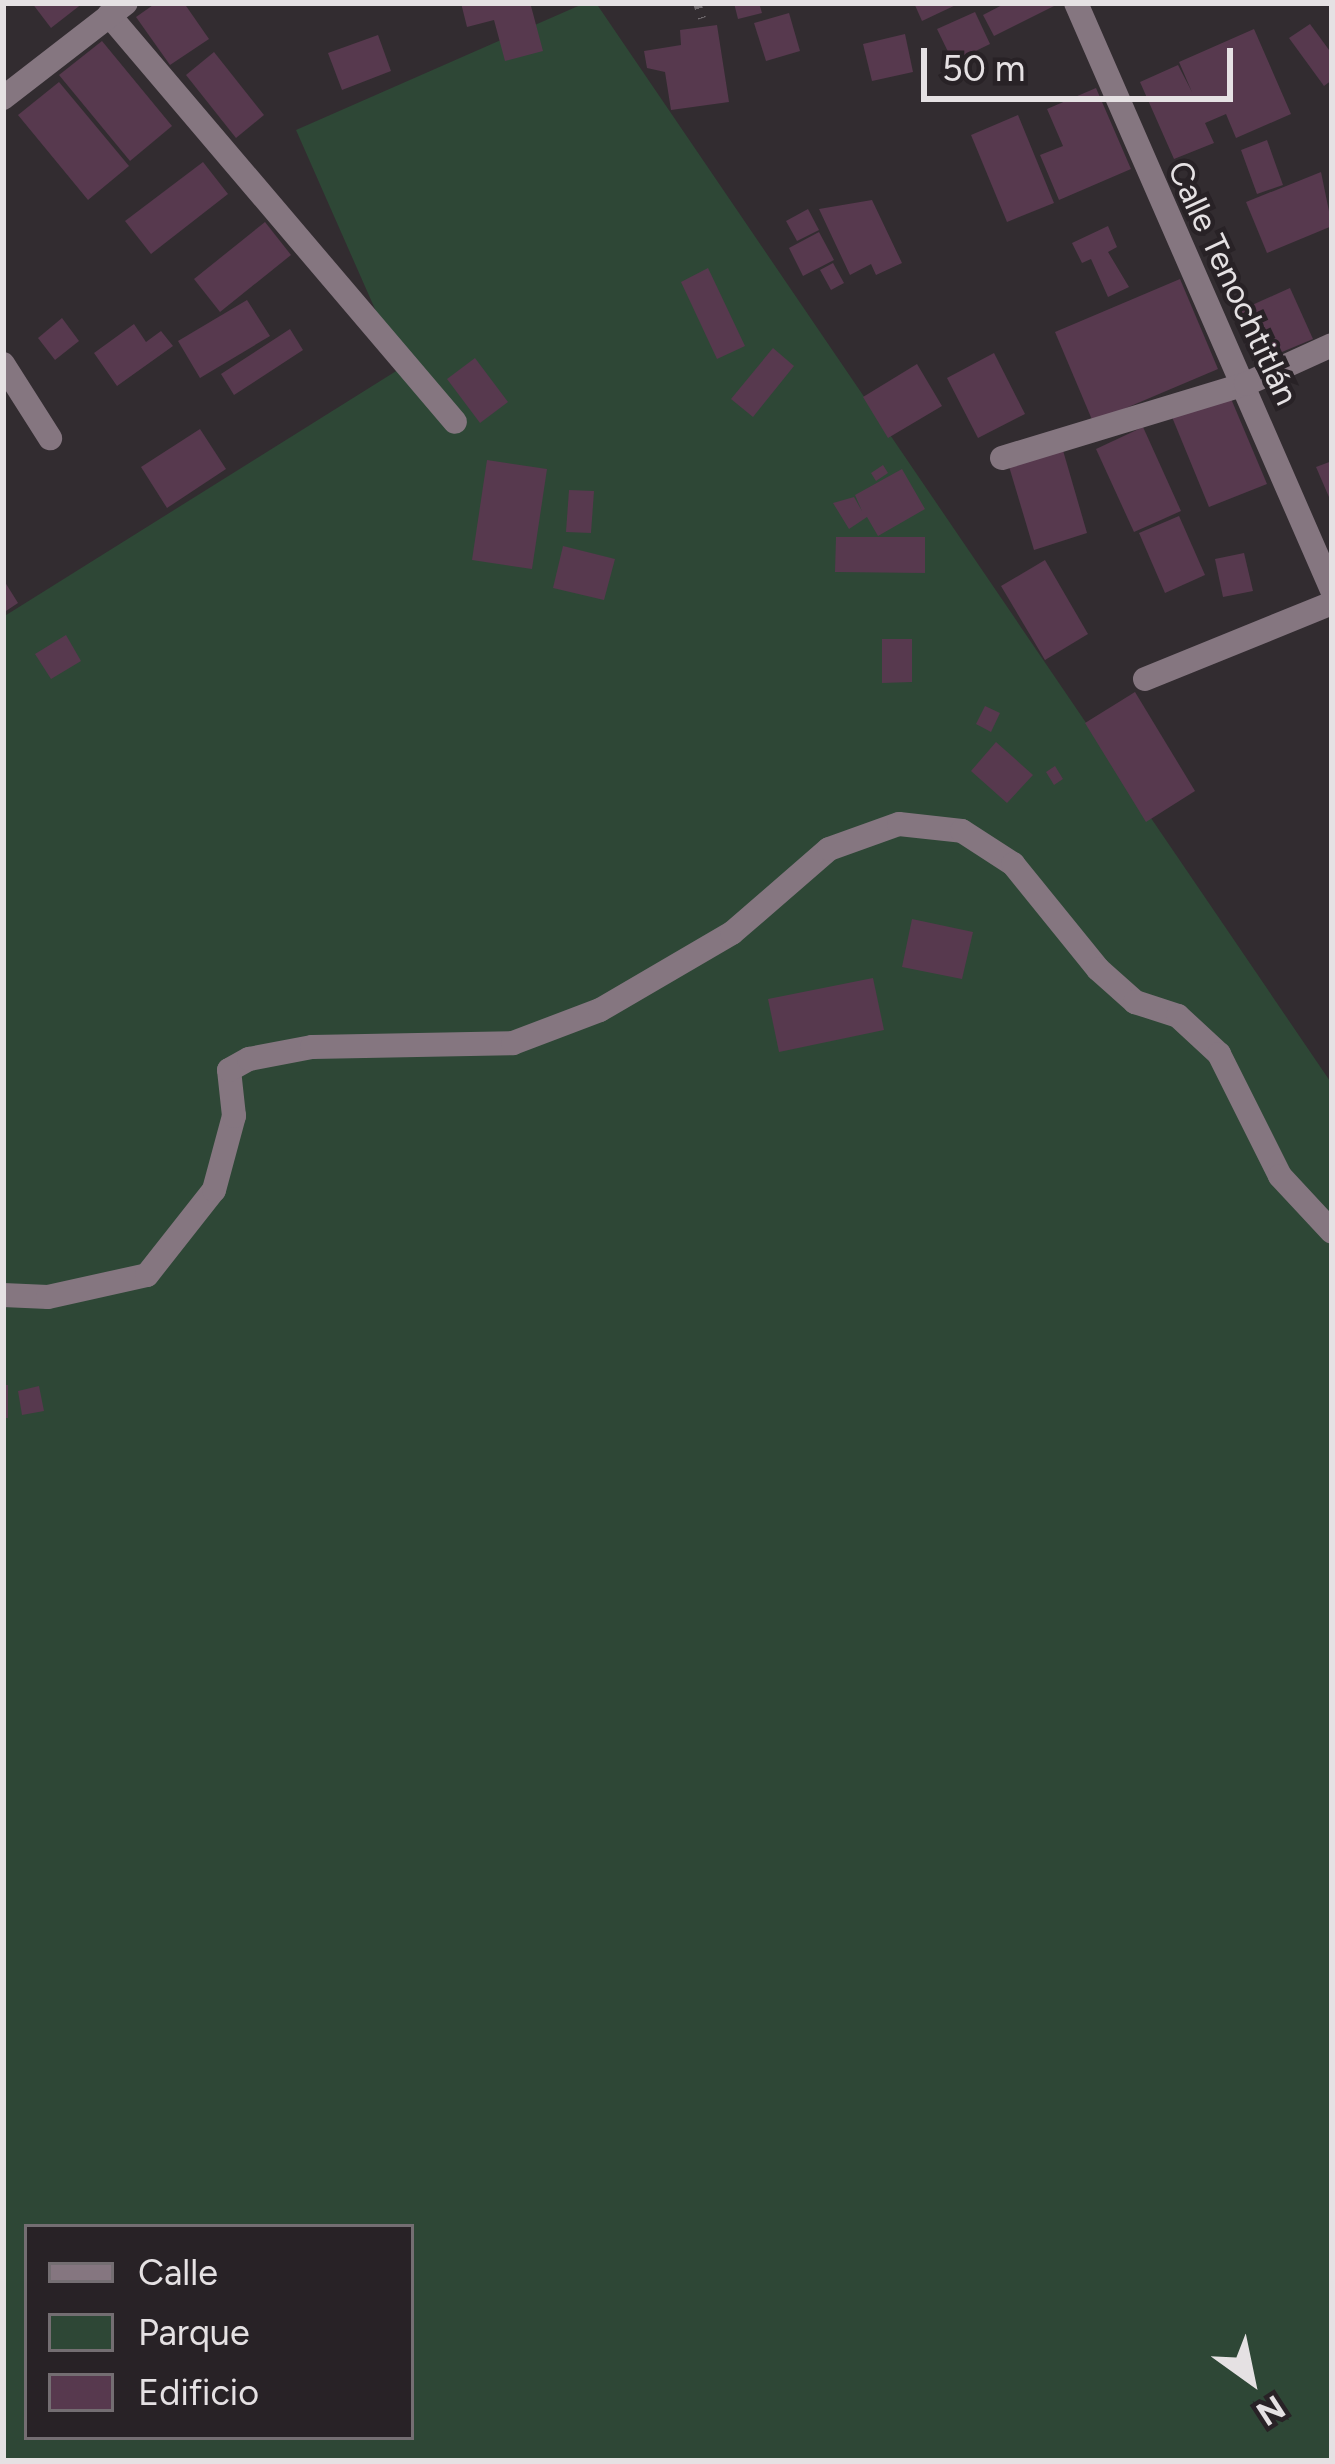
<!DOCTYPE html>
<html>
<head>
<meta charset="utf-8">
<style>
  body { margin:0 }
  #map { position:relative; width:1335px; height:2464px; overflow:hidden; background:#322c30; font-family:Figtree,sans-serif }
  div>[style] { position:absolute }
  [style*='--x'] { left:calc(var(--x)*1px); top:calc(var(--y)*1px); width:calc(var(--w)*1px); rotate:calc(var(--a)*1deg) }
  .green>* { inset:0; background:#2e4736 }
  .building>* { inset:0; background:#57394e }
  .path>* { height:8px; margin-top:-4px; transform-origin:0; background:repeating-linear-gradient(90deg,#716b6f 0 6px,transparent 0 15px) }
  .street>* { height:24px; margin:-12px; padding:0 12px; transform-origin:12px; border-radius:12px; background:#857680 }
  span { translate:-50% -50%; white-space:nowrap; text-align:center; line-height:1.15; -webkit-text-stroke:9px #282226; paint-order:stroke }
  .street-label { font-size:33px; color:#e5e1e3 }
  .frame { position:absolute; inset:0; border:6px solid #e5e1e3; pointer-events:none }
  .legend { position:absolute; left:24px; top:2224px; width:390px; height:216px; box-sizing:border-box; background:#282226; border:3px solid #746e72; margin:0; padding:15px 21px; list-style:none; font-size:36px; color:#e5e1e3 }
  .legend li { display:flex; align-items:center; gap:24px; height:60px }
  .legend b { width:60px; border:3px solid #746e72 }
  .north { position:absolute; left:1191px; top:2320px; width:120px; height:120px; -webkit-text-stroke:9px #282226; paint-order:stroke; rotate:147deg; font-size:33px; font-weight:700; line-height:48px; text-align:center; color:#e5e1e3 }
  .north::after { content:''; display:block; margin:auto; width:42px; height:54px; background:#e5e1e3; clip-path:polygon(50% 0,100% 100%,50% 72%,0 100%) }
  .scale { position:absolute; left:921px; top:48px; width:312px; height:54px; box-sizing:border-box; border:6px solid #e5e1e3; border-top:0; padding-left:15px; font-size:36px; line-height:42px; white-space:nowrap; color:#e5e1e3; -webkit-text-stroke:9px #282226; paint-order:stroke }
</style>
</head>
<body>
<div id="map">
  <div class="green">
    <i style="clip-path:polygon(evenodd,585px 3px,596px 3px,1332px 1084px,1332px 2461px,3px 2461px,3px 617px,401px 368px,296px 130px,585px 3px,27px 2227px,411px 2227px,411px 2437px,27px 2437px,27px 2227px)"></i>
  </div>
  <div class="building">
    <i style="clip-path:polygon(32px 3px,83px 3px,51px 28px)"></i>
    <i style="clip-path:polygon(156px 3px,184px 3px,209px 39px,170px 65px,136px 17px)"></i>
    <i style="clip-path:polygon(461px 3px,531px 6px,543px 51px,505px 61px,494px 20px,467px 27px)"></i>
    <i style="clip-path:polygon(734px 3px,759px 3px,762px 13px,738px 19px)"></i>
    <i style="clip-path:polygon(914px 3px,960px 3px,922px 21px)"></i>
    <i style="clip-path:polygon(1006px 3px,1060px 3px,994px 36px,983px 15px)"></i>
    <i style="clip-path:polygon(975px 12px,990px 44px,953px 62px,937px 29px)"></i>
    <i style="clip-path:polygon(789px 13px,800px 51px,766px 61px,754px 23px)"></i>
    <i style="clip-path:polygon(1310px 24px,1332px 54px,1332px 80px,1324px 86px,1289px 38px)"></i>
    <i style="clip-path:polygon(717px 25px,729px 102px,671px 110px,665px 72px,647px 68px,644px 51px,681px 45px,680px 30px)"></i>
    <i style="clip-path:polygon(1254px 29px,1291px 114px,1236px 138px,1226px 114px,1205px 123px,1214px 143px,1174px 159px,1140px 82px,1178px 65px,1192px 92px,1179px 62px)"></i>
    <i style="clip-path:polygon(905px 34px,913px 72px,872px 81px,863px 44px)"></i>
    <i style="clip-path:polygon(378px 35px,391px 71px,342px 90px,328px 53px)"></i>
    <i style="clip-path:polygon(102px 41px,172px 126px,130px 161px,59px 75px)"></i>
    <i style="clip-path:polygon(214px 52px,264px 115px,236px 138px,186px 75px)"></i>
    <i style="clip-path:polygon(59px 82px,129px 166px,88px 200px,18px 115px)"></i>
    <i style="clip-path:polygon(1096px 88px,1131px 169px,1059px 200px,1040px 155px,1063px 146px,1047px 109px)"></i>
    <i style="clip-path:polygon(1018px 115px,1054px 203px,1007px 222px,971px 135px)"></i>
    <i style="clip-path:polygon(1267px 140px,1283px 185px,1257px 194px,1241px 150px)"></i>
    <i style="clip-path:polygon(203px 162px,228px 194px,151px 254px,125px 221px)"></i>
    <i style="clip-path:polygon(1321px 172px,1332px 226px,1267px 253px,1246px 202px)"></i>
    <i style="clip-path:polygon(872px 200px,902px 263px,876px 275px,871px 264px,850px 275px,819px 209px)"></i>
    <i style="clip-path:polygon(808px 209px,819px 230px,797px 241px,786px 221px)"></i>
    <i style="clip-path:polygon(265px 222px,291px 255px,220px 312px,194px 279px)"></i>
    <i style="clip-path:polygon(1108px 226px,1117px 247px,1108px 252px,1129px 287px,1108px 297px,1091px 259px,1082px 263px,1072px 243px)"></i>
    <i style="clip-path:polygon(819px 232px,834px 260px,803px 276px,789px 248px)"></i>
    <i style="clip-path:polygon(833px 263px,844px 283px,831px 290px,820px 270px)"></i>
    <i style="clip-path:polygon(708px 268px,745px 346px,717px 359px,681px 282px)"></i>
    <i style="clip-path:polygon(1180px 279px,1218px 369px,1093px 422px,1055px 332px)"></i>
    <i style="clip-path:polygon(1290px 288px,1313px 339px,1263px 360px,1241px 310px)"></i>
    <i style="clip-path:polygon(247px 300px,270px 336px,200px 378px,178px 341px)"></i>
    <i style="clip-path:polygon(62px 318px,79px 341px,55px 360px,38px 338px)"></i>
    <i style="clip-path:polygon(134px 324px,146px 342px,161px 331px,173px 346px,117px 386px,94px 353px)"></i>
    <i style="clip-path:polygon(290px 329px,303px 350px,234px 395px,221px 374px)"></i>
    <i style="clip-path:polygon(773px 348px,794px 366px,753px 417px,731px 399px)"></i>
    <i style="clip-path:polygon(994px 353px,1025px 414px,978px 438px,947px 378px)"></i>
    <i style="clip-path:polygon(475px 358px,508px 402px,480px 423px,447px 379px)"></i>
    <i style="clip-path:polygon(917px 364px,942px 406px,888px 438px,863px 397px)"></i>
    <i style="clip-path:polygon(1229px 394px,1267px 484px,1209px 507px,1172px 417px)"></i>
    <i style="clip-path:polygon(1143px 427px,1181px 511px,1134px 532px,1096px 449px)"></i>
    <i style="clip-path:polygon(200px 429px,226px 469px,167px 508px,141px 467px)"></i>
    <i style="clip-path:polygon(1062px 447px,1087px 533px,1034px 550px,1008px 463px)"></i>
    <i style="clip-path:polygon(487px 460px,547px 469px,532px 569px,472px 560px)"></i>
    <i style="clip-path:polygon(1332px 461px,1332px 504px,1316px 467px)"></i>
    <i style="clip-path:polygon(883px 465px,888px 473px,876px 481px,871px 473px)"></i>
    <i style="clip-path:polygon(902px 469px,925px 509px,878px 536px,867px 517px,849px 529px,833px 503px,854px 497px,862px 511px,855px 495px)"></i>
    <i style="clip-path:polygon(569px 490px,594px 491px,591px 533px,566px 532px)"></i>
    <i style="clip-path:polygon(1179px 516px,1205px 575px,1165px 593px,1139px 533px)"></i>
    <i style="clip-path:polygon(836px 537px,925px 537px,925px 573px,835px 572px)"></i>
    <i style="clip-path:polygon(563px 546px,615px 559px,604px 600px,553px 588px)"></i>
    <i style="clip-path:polygon(1244px 553px,1253px 591px,1223px 597px,1215px 559px)"></i>
    <i style="clip-path:polygon(1045px 560px,1088px 634px,1045px 660px,1001px 586px)"></i>
    <i style="clip-path:polygon(3px 579px,18px 603px,3px 613px)"></i>
    <i style="clip-path:polygon(66px 635px,81px 661px,51px 679px,35px 654px)"></i>
    <i style="clip-path:polygon(882px 639px,912px 639px,912px 682px,882px 683px)"></i>
    <i style="clip-path:polygon(1135px 692px,1195px 791px,1146px 822px,1085px 723px)"></i>
    <i style="clip-path:polygon(985px 706px,1000px 713px,991px 732px,976px 724px)"></i>
    <i style="clip-path:polygon(996px 742px,1033px 775px,1007px 803px,971px 771px)"></i>
    <i style="clip-path:polygon(1055px 766px,1063px 779px,1054px 785px,1046px 772px)"></i>
    <i style="clip-path:polygon(912px 919px,973px 932px,962px 979px,902px 967px)"></i>
    <i style="clip-path:polygon(873px 978px,884px 1030px,779px 1052px,768px 999px)"></i>
    <i style="clip-path:polygon(3px 1385px,8px 1385px,8px 1418px,3px 1418px)"></i>
    <i style="clip-path:polygon(39px 1386px,44px 1411px,22px 1415px,18px 1391px)"></i>
  </div>
  <div class="path">
    <i style="--x:697;--y:3;--w:16;--a:72"></i>
  </div>
  <div class="street">
    <i style="--x:1076;--y:3;--w:640;--a:66.44"></i>
    <i style="--x:109;--y:15;--w:534;--a:49.63"></i>
    <i style="--x:3;--y:98;--w:155;--a:-37.7"></i>
    <i style="--x:3;--y:364;--w:88;--a:57.6"></i>
    <i style="--x:1002;--y:458;--w:255;--a:-16.9"></i>
    <i style="--x:1246;--y:384;--w:94;--a:-24.4"></i>
    <i style="--x:1145;--y:679;--w:202;--a:-22.1"></i>
    <i style="--x:3;--y:1295;--w:45;--a:2.5"></i>
    <i style="--x:48;--y:1297;--w:101;--a:-12.5"></i>
    <i style="--x:147;--y:1275;--w:108;--a:-51.8"></i>
    <i style="--x:214;--y:1190;--w:77;--a:-74.9"></i>
    <i style="--x:234;--y:1116;--w:46;--a:-96.2"></i>
    <i style="--x:229;--y:1070;--w:23;--a:-29"></i>
    <i style="--x:249;--y:1059;--w:64;--a:-10.8"></i>
    <i style="--x:312;--y:1047;--w:201;--a:-1.1"></i>
    <i style="--x:513;--y:1043;--w:93;--a:-20.8"></i>
    <i style="--x:600;--y:1010;--w:153;--a:-30.3"></i>
    <i style="--x:732;--y:933;--w:128;--a:-40.9"></i>
    <i style="--x:829;--y:849;--w:74;--a:-19.7"></i>
    <i style="--x:899;--y:824;--w:63;--a:6.3"></i>
    <i style="--x:962;--y:831;--w:61;--a:32.9"></i>
    <i style="--x:1013;--y:864;--w:135;--a:51"></i>
    <i style="--x:1098;--y:969;--w:50;--a:41.7"></i>
    <i style="--x:1135;--y:1002;--w:45;--a:18"></i>
    <i style="--x:1178;--y:1016;--w:56;--a:42.8"></i>
    <i style="--x:1219;--y:1054;--w:136;--a:63.4"></i>
    <i style="--x:1280;--y:1176;--w:76;--a:47.1"></i>
  </div>
  <div class="street-label">
    <span style="left:1233px;top:283px;rotate:65deg">Calle Tenochtitlán</span>
  </div>
  <div class="frame"></div>
  <ul class="legend">
  <li><b style="height:15px;background:#857680"></b>Calle</li>
  <li><b style="height:33px;background:#2e4736"></b>Parque</li>
  <li><b style="height:33px;background:#57394e"></b>Edificio</li>
  </ul>
  <div class="north">N</div>
  <div class="scale">50 m</div>
</div>
</body>
</html>
